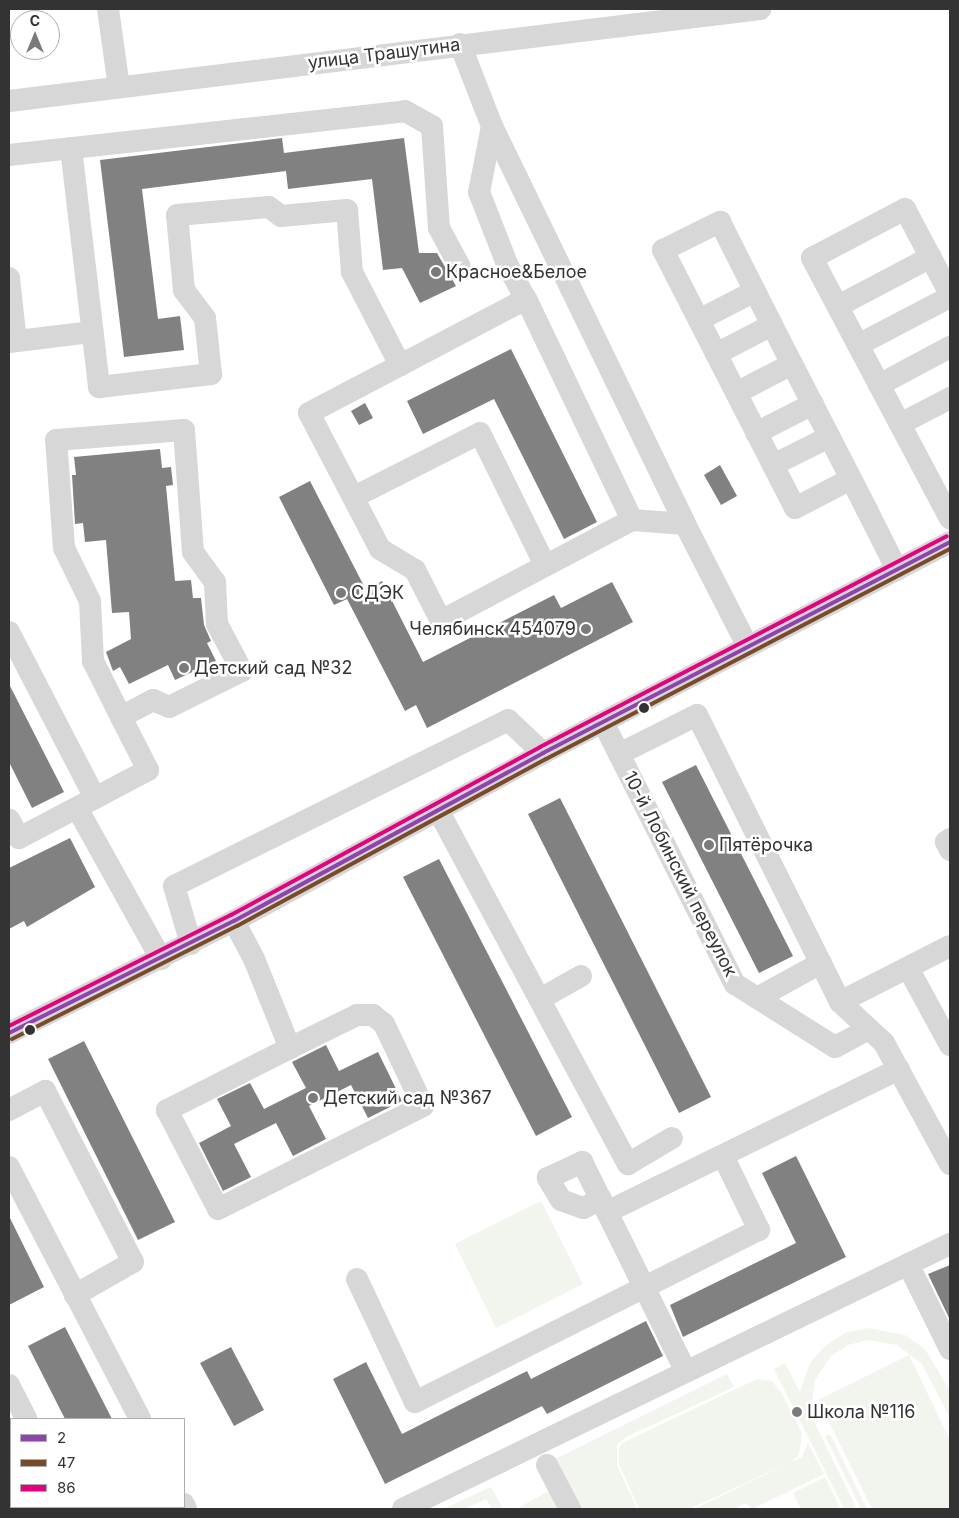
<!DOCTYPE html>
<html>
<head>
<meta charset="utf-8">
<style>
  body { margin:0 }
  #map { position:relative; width:959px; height:1518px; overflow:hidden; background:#fff; font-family:Inter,sans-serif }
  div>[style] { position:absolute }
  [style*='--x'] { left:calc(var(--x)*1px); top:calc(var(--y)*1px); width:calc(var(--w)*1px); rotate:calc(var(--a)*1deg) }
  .green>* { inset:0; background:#f1f5ed }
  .building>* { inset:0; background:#818181 }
  .minor>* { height:22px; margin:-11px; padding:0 11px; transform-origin:11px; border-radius:11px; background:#d7d7d7 }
  .bus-1>* { height:4px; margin:-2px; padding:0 2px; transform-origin:2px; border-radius:2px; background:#8e44ad }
  .bus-2>* { height:4px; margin:-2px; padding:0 2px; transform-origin:2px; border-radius:2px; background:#7a4b2a }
  .bus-3>* { height:4px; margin:-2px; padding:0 2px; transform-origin:2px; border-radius:2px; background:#e5007d }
  .dots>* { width:14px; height:14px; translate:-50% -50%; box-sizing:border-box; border:2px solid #fff; border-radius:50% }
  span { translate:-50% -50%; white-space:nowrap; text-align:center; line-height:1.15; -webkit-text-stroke:5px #fff; paint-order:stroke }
  .street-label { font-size:18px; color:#333 }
  .poi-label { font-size:18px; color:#333 }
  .left { translate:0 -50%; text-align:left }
  .right { translate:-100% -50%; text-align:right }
  .frame { position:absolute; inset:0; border:10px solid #333; pointer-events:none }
  .legend { position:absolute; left:10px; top:1418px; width:175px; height:90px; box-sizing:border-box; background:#fff; border:1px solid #adadad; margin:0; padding:6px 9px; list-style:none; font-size:15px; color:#333 }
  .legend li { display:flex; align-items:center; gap:10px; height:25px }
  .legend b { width:25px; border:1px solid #adadad }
  .north { position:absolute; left:10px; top:10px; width:50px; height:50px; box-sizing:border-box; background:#fff; border:1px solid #adadad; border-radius:50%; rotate:0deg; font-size:14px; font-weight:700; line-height:20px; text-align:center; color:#333 }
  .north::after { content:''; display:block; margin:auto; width:18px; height:22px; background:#7a7a7a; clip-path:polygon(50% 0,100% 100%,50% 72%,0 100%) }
</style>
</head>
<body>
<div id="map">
  <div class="green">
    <i style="clip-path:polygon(541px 1201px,583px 1284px,496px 1328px,455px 1244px)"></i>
    <i style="clip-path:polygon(868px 1328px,905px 1335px,925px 1349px,950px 1391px,950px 1418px,922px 1364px,897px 1345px,867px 1340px,848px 1345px,831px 1356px,815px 1380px,811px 1409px,817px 1428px,857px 1509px,844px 1509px,774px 1369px,785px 1363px,800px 1392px,810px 1363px,825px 1346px,845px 1333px)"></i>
    <i style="clip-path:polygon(909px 1355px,950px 1440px,950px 1509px,872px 1509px,818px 1400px)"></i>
    <i style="clip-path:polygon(727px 1374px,734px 1387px,626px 1437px,617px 1445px,617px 1465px,637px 1509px,580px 1509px,555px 1459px)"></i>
    <i style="clip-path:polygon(757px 1379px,772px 1381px,782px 1394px,802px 1433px,799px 1455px,791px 1462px,690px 1509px,639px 1509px,619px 1464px,619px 1449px,622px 1443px)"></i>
    <i style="clip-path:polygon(830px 1434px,867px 1509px,861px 1509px,825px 1436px)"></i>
    <i style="clip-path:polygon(808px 1443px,824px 1474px,752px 1509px,746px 1503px,734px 1509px,694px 1509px,802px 1457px)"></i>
    <i style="clip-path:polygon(825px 1477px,841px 1509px,801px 1509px,793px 1493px)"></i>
    <i style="clip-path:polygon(491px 1487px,503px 1509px,492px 1509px,486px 1499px,465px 1509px,443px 1509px)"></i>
    <i style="clip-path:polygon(549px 1491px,558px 1509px,516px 1509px)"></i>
  </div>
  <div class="building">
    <i style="clip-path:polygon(282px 138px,284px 153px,404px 138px,419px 253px,437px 253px,456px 286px,420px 303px,402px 268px,383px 270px,372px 179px,288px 189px,286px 171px,142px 189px,158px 319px,180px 316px,184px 350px,124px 357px,100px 160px)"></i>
    <i style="clip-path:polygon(511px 349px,597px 522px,564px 539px,494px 399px,423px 434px,407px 401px)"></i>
    <i style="clip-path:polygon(365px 403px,373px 418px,359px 425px,351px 411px)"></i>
    <i style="clip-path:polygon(160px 449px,162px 468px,171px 467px,173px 485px,166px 486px,175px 581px,191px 580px,193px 598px,201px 598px,204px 625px,211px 641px,207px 643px,216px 661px,175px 680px,168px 665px,129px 684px,120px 667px,113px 671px,106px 652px,131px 639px,129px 612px,112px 613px,106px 540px,85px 542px,83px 523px,75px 524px,72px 475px,76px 475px,74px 457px)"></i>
    <i style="clip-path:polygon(720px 465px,737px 496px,721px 505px,704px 475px)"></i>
    <i style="clip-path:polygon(310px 481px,366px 590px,382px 581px,423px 662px,554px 595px,561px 608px,612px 582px,633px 622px,427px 728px,416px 705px,405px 711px,347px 599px,334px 605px,279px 497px)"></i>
    <i style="clip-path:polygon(9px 684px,64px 792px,32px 808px,9px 762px)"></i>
    <i style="clip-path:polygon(696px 765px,793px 956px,759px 973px,662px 782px)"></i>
    <i style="clip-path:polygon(560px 798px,711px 1097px,679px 1113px,528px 814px)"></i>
    <i style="clip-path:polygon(70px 838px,95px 887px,27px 927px,24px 921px,9px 929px,9px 868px)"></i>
    <i style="clip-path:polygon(439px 859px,572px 1117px,536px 1136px,403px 877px)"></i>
    <i style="clip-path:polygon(84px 1041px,175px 1222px,138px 1240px,48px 1059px)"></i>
    <i style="clip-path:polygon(326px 1045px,339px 1071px,378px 1052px,402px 1101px,368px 1118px,351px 1085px,309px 1106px,326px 1139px,293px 1156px,276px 1123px,234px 1144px,251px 1177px,223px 1191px,199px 1143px,231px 1126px,217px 1099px,250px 1083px,264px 1109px,306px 1088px,292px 1062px)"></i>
    <i style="clip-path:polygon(796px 1156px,846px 1257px,683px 1337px,670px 1305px,796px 1243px,762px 1173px)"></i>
    <i style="clip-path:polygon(9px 1216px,44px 1287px,9px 1305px)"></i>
    <i style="clip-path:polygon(950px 1265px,950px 1320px,928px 1274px)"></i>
    <i style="clip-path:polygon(646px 1321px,663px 1356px,547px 1414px,542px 1406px,385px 1484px,333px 1379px,366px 1362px,402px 1434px,527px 1371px,531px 1379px)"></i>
    <i style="clip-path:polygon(65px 1327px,112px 1419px,65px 1419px,28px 1346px)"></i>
    <i style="clip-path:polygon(231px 1347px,264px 1410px,234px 1426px,200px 1363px)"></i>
  </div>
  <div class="minor">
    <i style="--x:108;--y:9;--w:79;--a:82"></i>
    <i style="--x:460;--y:44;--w:88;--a:68.7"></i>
    <i style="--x:492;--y:126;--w:442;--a:64.1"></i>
    <i style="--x:685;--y:524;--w:136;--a:62.9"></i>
    <i style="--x:9;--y:101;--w:757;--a:-6.98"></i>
    <i style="--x:492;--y:126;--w:67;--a:101.1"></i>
    <i style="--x:479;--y:192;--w:77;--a:68.7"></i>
    <i style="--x:507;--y:264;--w:40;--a:62"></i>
    <i style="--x:71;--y:148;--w:241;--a:83.3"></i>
    <i style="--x:99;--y:387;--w:113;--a:-6.6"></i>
    <i style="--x:211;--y:374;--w:56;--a:-96.1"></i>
    <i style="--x:205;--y:318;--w:35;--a:-127"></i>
    <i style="--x:184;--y:290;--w:75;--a:-95.3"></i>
    <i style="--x:177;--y:215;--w:92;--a:-5"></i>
    <i style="--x:269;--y:207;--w:15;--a:37"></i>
    <i style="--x:281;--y:216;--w:66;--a:-5.2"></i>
    <i style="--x:347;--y:210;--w:62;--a:85.4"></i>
    <i style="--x:352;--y:272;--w:105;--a:62.7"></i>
    <i style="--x:9;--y:155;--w:398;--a:-6.3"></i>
    <i style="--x:405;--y:111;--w:31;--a:29"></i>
    <i style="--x:432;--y:126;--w:102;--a:86.1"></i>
    <i style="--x:439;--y:228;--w:44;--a:61.7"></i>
    <i style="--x:9;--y:278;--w:63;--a:83.7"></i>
    <i style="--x:950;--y:294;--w:96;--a:-117.9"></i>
    <i style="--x:905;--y:209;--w:105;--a:152.2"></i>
    <i style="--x:812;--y:258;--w:295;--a:62.1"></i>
    <i style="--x:838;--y:306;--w:105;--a:-27.8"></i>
    <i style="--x:699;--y:320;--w:63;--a:-27.4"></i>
    <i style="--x:9;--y:342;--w:84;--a:-6.9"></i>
    <i style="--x:858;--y:345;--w:104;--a:-27.6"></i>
    <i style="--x:716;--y:354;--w:63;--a:-27.4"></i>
    <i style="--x:879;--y:385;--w:81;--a:-28.2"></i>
    <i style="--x:736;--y:393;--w:63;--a:-27.4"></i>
    <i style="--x:900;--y:424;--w:56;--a:-27.5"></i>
    <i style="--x:756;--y:433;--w:64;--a:-27"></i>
    <i style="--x:773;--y:465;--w:63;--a:-26.6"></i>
    <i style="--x:851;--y:479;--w:63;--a:152.6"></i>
    <i style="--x:795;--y:508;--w:290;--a:-117.1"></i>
    <i style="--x:663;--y:250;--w:64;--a:-26.2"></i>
    <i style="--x:720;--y:222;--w:115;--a:63.2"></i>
    <i style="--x:772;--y:325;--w:44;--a:62.9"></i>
    <i style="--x:792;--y:364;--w:164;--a:62.8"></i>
    <i style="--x:867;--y:510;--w:67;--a:63.4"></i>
    <i style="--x:354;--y:497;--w:141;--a:-26.9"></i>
    <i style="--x:480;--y:433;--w:147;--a:63.8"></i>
    <i style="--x:632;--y:520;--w:245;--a:-115.6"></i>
    <i style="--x:526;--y:299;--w:245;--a:152.3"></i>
    <i style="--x:309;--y:413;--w:153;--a:62.4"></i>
    <i style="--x:380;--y:549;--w:41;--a:31"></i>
    <i style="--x:415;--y:570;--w:57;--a:63"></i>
    <i style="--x:441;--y:621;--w:216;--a:-27.9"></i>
    <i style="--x:632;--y:520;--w:53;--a:4.3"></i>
    <i style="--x:9;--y:632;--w:187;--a:62.6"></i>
    <i style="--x:95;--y:798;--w:86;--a:152.2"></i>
    <i style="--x:19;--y:838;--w:21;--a:-118"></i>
    <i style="--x:604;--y:724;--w:291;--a:63.3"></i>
    <i style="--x:735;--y:984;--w:118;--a:32.2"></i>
    <i style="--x:835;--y:1047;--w:38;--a:-28"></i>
    <i style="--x:869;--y:1029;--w:21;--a:43"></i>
    <i style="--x:884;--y:1043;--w:138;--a:61.4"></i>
    <i style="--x:619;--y:754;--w:87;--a:-26.6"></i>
    <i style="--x:697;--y:715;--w:321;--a:63.5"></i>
    <i style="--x:840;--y:1002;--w:40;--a:43"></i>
    <i style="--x:95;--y:798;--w:60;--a:-27.8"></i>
    <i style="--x:148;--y:770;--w:59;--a:-117"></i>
    <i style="--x:121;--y:717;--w:63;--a:-116.6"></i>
    <i style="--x:93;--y:661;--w:60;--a:-92.9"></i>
    <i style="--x:90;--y:601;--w:59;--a:-116.1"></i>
    <i style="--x:64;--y:548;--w:108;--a:-94.2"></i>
    <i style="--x:56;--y:440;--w:128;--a:-4.5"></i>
    <i style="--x:184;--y:430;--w:122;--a:85.8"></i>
    <i style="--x:193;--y:552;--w:37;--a:54"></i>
    <i style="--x:215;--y:582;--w:42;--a:87.3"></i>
    <i style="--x:217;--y:624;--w:53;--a:62"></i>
    <i style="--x:242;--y:671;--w:81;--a:153.7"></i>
    <i style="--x:169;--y:707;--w:17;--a:-156"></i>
    <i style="--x:153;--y:700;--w:36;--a:152"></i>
    <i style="--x:77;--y:808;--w:173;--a:60.9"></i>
    <i style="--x:438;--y:810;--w:402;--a:61.8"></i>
    <i style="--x:628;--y:1164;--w:51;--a:-30.6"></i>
    <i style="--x:950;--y:839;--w:5;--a:143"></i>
    <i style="--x:946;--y:842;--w:9;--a:63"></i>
    <i style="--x:234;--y:921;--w:43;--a:62.2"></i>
    <i style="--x:254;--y:959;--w:96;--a:68"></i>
    <i style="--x:290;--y:1048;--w:138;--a:153.2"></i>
    <i style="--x:167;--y:1110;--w:111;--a:62.7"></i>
    <i style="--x:218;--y:1209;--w:229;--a:-26.7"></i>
    <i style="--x:423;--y:1106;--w:91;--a:-115.4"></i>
    <i style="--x:384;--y:1024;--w:14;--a:-141"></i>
    <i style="--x:373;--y:1015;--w:16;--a:180"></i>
    <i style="--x:357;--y:1015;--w:75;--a:153.8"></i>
    <i style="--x:191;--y:944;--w:60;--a:-106.3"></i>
    <i style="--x:174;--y:886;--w:373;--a:-26.4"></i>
    <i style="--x:508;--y:720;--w:48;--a:43.3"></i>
    <i style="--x:908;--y:968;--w:88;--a:61.4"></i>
    <i style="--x:757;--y:998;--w:73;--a:-28.7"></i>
    <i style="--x:540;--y:999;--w:47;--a:-29.3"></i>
    <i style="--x:840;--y:1002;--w:123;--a:-27"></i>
    <i style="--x:9;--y:1033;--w:251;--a:-26.5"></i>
    <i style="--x:234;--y:921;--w:352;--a:-28.5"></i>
    <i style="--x:543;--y:753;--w:458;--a:-27.4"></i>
    <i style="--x:9;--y:1110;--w:41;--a:-27.8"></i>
    <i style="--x:45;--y:1091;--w:192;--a:62.8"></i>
    <i style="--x:133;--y:1262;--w:67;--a:150.4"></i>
    <i style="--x:9;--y:1167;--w:284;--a:62.5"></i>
    <i style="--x:601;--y:1199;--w:20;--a:153"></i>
    <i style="--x:583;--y:1208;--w:23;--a:-160"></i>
    <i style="--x:561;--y:1200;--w:26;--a:-121"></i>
    <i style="--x:548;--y:1178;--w:38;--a:-25"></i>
    <i style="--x:582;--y:1162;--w:56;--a:63.4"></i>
    <i style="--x:607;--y:1212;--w:178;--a:63.7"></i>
    <i style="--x:607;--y:1212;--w:325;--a:-26.1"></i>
    <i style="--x:908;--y:1264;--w:95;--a:63.7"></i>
    <i style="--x:357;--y:1279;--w:136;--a:64.8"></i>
    <i style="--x:415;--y:1402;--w:385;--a:-26.6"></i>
    <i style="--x:759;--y:1230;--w:82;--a:-115.9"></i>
    <i style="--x:9;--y:1385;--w:38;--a:63"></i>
    <i style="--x:547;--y:1465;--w:50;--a:62.4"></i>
    <i style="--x:184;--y:1504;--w:5;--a:68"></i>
    <i style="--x:72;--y:1507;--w:2;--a:63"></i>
    <i style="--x:403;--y:1509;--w:608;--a:-25.85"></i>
  </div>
  <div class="bus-1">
    <i style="--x:9;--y:1033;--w:251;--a:-26.5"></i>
    <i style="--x:234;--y:921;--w:352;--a:-28.5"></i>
    <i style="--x:543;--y:753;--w:458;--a:-27.4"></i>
  </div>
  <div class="bus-2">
    <i style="--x:12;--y:1039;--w:252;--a:-26.7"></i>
    <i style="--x:237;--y:926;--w:351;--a:-28.4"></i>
    <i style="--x:546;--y:759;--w:455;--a:-27.5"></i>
  </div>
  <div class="bus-3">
    <i style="--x:9;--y:1026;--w:248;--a:-26.6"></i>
    <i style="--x:231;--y:915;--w:352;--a:-28.5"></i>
    <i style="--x:540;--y:747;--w:458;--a:-27.4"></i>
  </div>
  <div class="dots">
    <i style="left:436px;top:272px;background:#7a7a7a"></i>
    <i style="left:341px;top:593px;background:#7a7a7a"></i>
    <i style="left:586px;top:629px;background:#7a7a7a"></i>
    <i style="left:184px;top:668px;background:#7a7a7a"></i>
    <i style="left:644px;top:708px;background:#333"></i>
    <i style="left:709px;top:845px;background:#7a7a7a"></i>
    <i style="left:30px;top:1030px;background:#333"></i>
    <i style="left:313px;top:1098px;background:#7a7a7a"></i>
    <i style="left:797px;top:1412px;background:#7a7a7a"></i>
  </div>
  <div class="street-label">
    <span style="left:384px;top:54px;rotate:-7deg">улица Трашутина</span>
    <span style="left:680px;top:874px;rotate:63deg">10-й Лобинский переулок</span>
  </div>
  <div class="poi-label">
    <span class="left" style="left:446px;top:272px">Красное&amp;Белое</span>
    <span class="left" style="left:351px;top:593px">СДЭК</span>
    <span class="right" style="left:576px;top:629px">Челябинск 454079</span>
    <span class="left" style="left:194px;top:668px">Детский сад №32</span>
    <span class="left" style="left:719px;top:845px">Пятёрочка</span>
    <span class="left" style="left:323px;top:1098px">Детский сад №367</span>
    <span class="left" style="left:807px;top:1412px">Школа №116</span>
  </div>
  <div class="frame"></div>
  <ul class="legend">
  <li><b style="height:6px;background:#8e44ad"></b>2</li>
  <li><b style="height:6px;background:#7a4b2a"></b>47</li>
  <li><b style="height:6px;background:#e5007d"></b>86</li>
  </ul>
  <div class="north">С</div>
</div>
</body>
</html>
